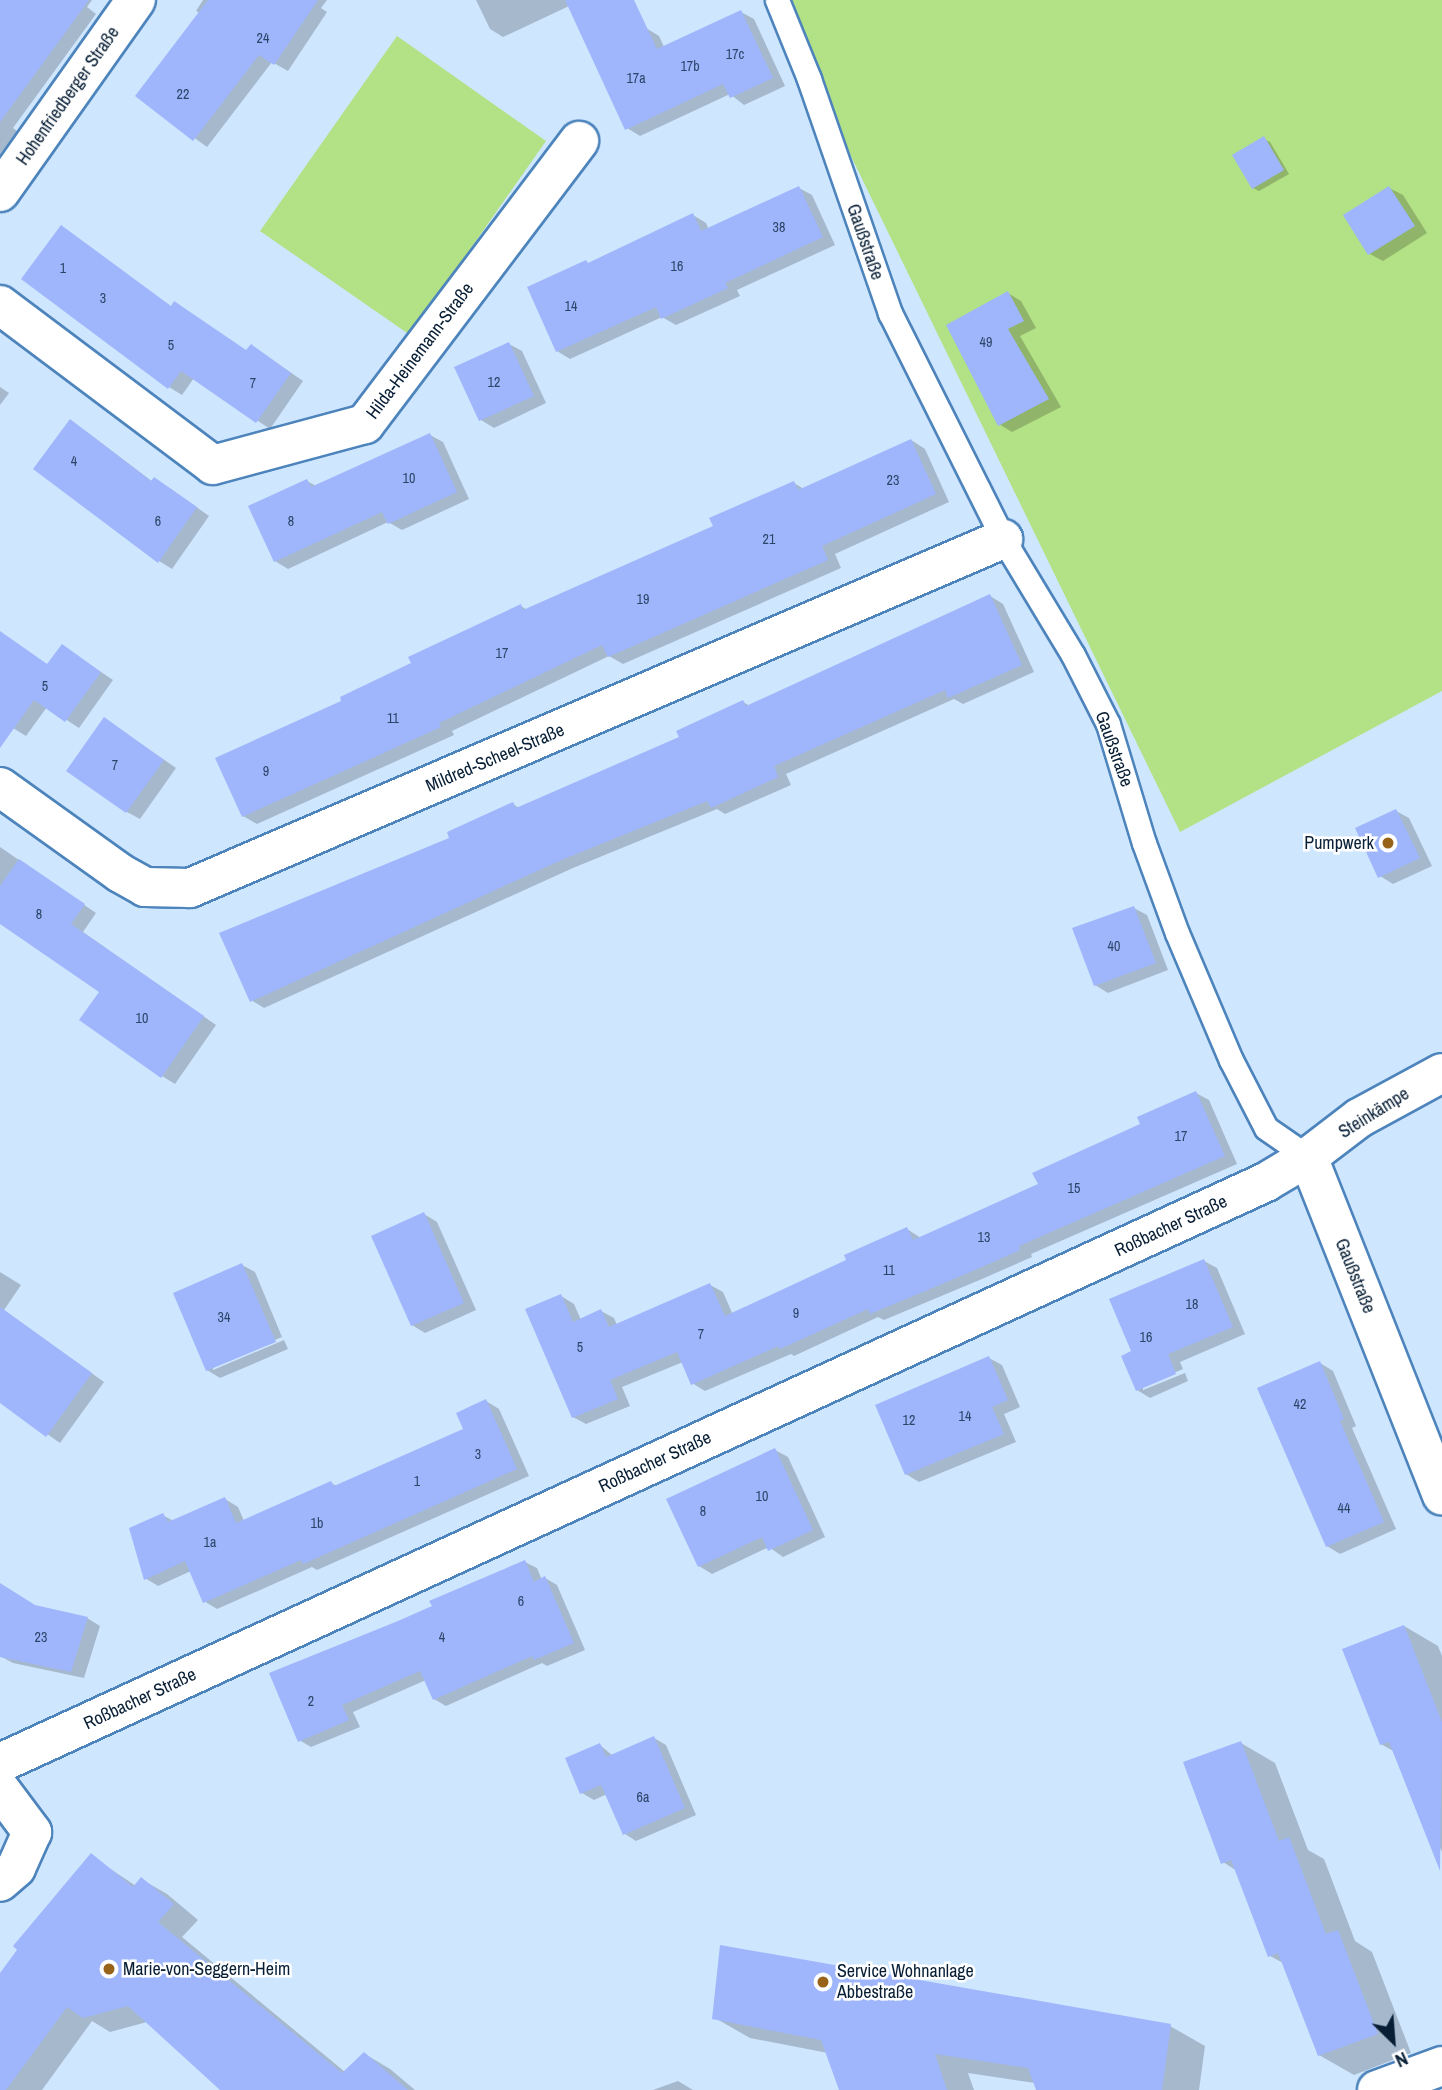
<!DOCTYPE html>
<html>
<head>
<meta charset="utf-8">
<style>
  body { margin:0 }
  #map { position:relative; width:1442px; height:2090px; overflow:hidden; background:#cfe6ff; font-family:"Archivo Narrow",sans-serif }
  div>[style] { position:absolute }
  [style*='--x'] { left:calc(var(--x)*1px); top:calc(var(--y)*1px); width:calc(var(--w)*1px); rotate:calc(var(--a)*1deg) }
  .green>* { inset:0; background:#b3e185 }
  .shadow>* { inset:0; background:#0003 }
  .building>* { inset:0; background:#9fb6fd }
  .roads { filter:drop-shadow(2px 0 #4d84bc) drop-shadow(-2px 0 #4d84bc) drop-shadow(0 2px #4d84bc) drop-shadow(0 -2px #4d84bc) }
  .lane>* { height:23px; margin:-11.5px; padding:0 11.5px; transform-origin:11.5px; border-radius:11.5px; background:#fff }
  .street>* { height:38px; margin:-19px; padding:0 19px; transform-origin:19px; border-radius:19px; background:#fff }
  .dots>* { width:19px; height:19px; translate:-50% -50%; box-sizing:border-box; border:4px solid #fff; border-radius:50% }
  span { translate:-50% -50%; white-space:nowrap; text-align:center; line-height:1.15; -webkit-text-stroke:5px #fff; paint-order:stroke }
  .number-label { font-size:14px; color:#2d4467 }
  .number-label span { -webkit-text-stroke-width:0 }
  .street-label { font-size:18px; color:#071e35 }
  .poi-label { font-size:18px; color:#071e35 }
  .right { translate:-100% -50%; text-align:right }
  .left { translate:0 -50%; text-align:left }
  .north { position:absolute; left:1358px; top:2006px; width:70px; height:70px; -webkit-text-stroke:5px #fff; paint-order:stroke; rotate:155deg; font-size:19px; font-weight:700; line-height:28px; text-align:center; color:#071e35 }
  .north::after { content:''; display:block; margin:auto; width:24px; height:32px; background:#071e35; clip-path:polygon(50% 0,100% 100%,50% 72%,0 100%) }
</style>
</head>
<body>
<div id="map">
  <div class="green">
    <i style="clip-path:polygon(775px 0,1442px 0,1442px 691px,1180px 832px)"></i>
    <i style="clip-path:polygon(397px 36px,546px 141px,410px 335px,260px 231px)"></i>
  </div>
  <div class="shadow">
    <i style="clip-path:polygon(0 0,92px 0,87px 7px,96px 14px,13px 128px,17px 131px,0 154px)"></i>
    <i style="clip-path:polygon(203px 0,327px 0,321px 8px,327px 12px,288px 71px,272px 62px,207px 147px,137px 96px,200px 13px,196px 11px)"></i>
    <i style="clip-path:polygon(476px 0,582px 0,503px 37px,490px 29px)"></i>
    <i style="clip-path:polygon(741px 12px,754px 19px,785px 86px,744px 105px,730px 94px,640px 136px,627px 128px,646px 28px,659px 36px,664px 47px)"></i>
    <i style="clip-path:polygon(1264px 139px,1270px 142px,1289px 174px,1259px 191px,1253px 188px)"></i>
    <i style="clip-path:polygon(799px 188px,812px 195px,835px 245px,737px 290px,740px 296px,676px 325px,662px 317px,570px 359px,557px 351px,590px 264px,693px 215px,706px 223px,709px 230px)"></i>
    <i style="clip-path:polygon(1389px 188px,1403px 195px,1427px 233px,1383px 261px,1370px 254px)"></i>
    <i style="clip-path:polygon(1008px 293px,1021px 301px,1036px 328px,1020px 336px,1061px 407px,1012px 432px,999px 424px)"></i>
    <i style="clip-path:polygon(172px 307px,247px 352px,264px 354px,303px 381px,270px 429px,194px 378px,182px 395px,169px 387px)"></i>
    <i style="clip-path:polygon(509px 344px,522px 351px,546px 403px,494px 428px,481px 420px)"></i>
    <i style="clip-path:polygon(0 387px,9px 393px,0 405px)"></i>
    <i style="clip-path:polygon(83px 429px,153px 482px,168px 487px,209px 516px,172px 569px,159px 561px)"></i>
    <i style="clip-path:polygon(430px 435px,443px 442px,469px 499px,402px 530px,388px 522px,288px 569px,275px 561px,307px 481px,316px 486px)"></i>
    <i style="clip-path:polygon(911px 440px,925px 449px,949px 502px,835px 554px,841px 568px,623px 664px,609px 656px,452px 731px,454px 735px,257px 824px,243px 816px,344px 701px,521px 606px,527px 610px,715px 527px,794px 483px,804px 489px)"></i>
    <i style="clip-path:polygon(990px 596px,1003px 604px,1034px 672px,963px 704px,954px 699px,786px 774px,791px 785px,725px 814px,717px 809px,573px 868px,264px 1008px,251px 1000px,451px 839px,513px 804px,519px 808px,681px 738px,743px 702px,750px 706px)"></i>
    <i style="clip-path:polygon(0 633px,48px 665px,62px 646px,113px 680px,79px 728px,47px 707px,26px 736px,0 720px)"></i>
    <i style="clip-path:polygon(105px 719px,176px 768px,140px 819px,127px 812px)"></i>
    <i style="clip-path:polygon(1396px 811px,1409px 818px,1432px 866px,1393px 884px,1380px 876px)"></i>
    <i style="clip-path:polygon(0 847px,96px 913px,83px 932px,216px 1025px,175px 1084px,162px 1076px,101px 992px,0 921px)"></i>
    <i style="clip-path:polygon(1134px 908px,1147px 915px,1168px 970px,1108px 993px,1095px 985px)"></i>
    <i style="clip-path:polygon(1196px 1093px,1209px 1100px,1237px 1164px,1031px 1254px,1032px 1257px,982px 1279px,884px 1320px,878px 1317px,794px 1356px,791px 1354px,705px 1391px,692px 1383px,683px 1362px,622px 1387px,630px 1406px,586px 1424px,573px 1417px,561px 1296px,574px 1304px,581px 1320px,601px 1311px,614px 1318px,617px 1325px,710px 1285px,723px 1292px,733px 1315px,848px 1261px,907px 1229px,921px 1238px,1040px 1185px)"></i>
    <i style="clip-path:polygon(424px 1214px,437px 1222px,476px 1310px,425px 1333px,412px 1325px)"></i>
    <i style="clip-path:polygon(1204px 1261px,1217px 1268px,1245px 1334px,1180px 1362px,1183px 1369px,1143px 1386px,1143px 1390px,1185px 1373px,1188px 1381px,1150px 1398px,1137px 1390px,1134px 1352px)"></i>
    <i style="clip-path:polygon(242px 1265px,255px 1272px,282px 1337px,213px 1366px,213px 1370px,284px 1340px,288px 1349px,220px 1378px,207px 1370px)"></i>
    <i style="clip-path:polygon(0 1272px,21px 1285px,4px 1310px,104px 1382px,60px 1443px,0 1401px)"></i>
    <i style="clip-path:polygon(989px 1358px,1002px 1365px,1020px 1407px,1004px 1414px,1016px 1442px,919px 1482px,906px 1474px)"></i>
    <i style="clip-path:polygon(1320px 1363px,1333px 1371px,1356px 1426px,1352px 1428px,1396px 1529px,1340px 1554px,1327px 1546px)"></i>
    <i style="clip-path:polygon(486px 1401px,499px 1409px,529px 1476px,317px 1570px,312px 1567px,217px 1609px,204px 1601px,191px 1571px,158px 1586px,145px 1578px,162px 1515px,174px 1521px,225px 1499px,238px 1507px,244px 1521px,331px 1483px,337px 1486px,465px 1430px)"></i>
    <i style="clip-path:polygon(775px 1450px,788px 1457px,825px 1537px,783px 1557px,769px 1547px,712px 1574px,699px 1566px)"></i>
    <i style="clip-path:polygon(525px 1562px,537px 1568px,542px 1580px,545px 1578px,557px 1585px,585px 1650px,547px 1666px,542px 1663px,446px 1706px,434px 1699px,426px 1680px,353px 1712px,360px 1727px,311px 1747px,299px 1740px,399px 1623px)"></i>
    <i style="clip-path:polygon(0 1586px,36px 1607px,87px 1618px,100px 1626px,84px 1678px,13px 1663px,0 1656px)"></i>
    <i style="clip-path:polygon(1404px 1626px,1438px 1646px,1442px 1656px,1442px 1852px,1395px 1752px,1381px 1744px)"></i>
    <i style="clip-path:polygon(654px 1738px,666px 1745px,696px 1815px,636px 1841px,625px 1834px,607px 1794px,594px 1800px,582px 1793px,600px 1745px,613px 1756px)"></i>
    <i style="clip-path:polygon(1241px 1743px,1275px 1763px,1308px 1850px,1324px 1859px,1355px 1941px,1372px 1952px,1411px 2053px,1354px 2075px,1319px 2055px,1285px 1964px,1270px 1956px,1237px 1871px,1223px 1862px)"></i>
    <i style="clip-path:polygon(91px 1856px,136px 1886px,141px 1879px,167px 1894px,198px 1920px,182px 1937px,345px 2072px,365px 2054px,390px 2069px,415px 2090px,224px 2090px,147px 2022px,110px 2032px,92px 2021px,42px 2090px,0 2090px,0 1976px)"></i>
    <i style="clip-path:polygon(715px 2018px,1170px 2026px,1205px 2046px,1199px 2090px,1038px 2090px,1035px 2083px,968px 2073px,974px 2090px,841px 2090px,828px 2053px,750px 2038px)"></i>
    <i style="clip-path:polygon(678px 2081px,693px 2090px,653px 2090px)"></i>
  </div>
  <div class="building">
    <i style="clip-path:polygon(0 0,89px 0,0 122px)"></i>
    <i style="clip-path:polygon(208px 0,318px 0,274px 65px,259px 55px,193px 141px,135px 96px)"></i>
    <i style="clip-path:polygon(565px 0,634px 0,657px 49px,741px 10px,773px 78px,730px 98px,723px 84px,625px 130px)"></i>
    <i style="clip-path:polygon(1264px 136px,1284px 170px,1252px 189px,1232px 155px)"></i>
    <i style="clip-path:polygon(799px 186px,823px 237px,725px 283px,728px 288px,661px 319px,656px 307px,556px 352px,527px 287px,586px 260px,588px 263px,693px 213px,701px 231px)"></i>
    <i style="clip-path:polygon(1389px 186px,1415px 226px,1368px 255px,1343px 215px)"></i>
    <i style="clip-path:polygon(61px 225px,171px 306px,174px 301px,246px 350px,251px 344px,291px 373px,256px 423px,181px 371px,168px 389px,21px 279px)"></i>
    <i style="clip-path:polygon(1008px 291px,1024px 321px,1008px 329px,1049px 399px,998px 426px,946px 325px)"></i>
    <i style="clip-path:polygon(509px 342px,534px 396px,479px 421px,454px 367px)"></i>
    <i style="clip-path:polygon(70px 419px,151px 481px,154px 477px,197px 507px,158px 563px,33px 469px)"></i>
    <i style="clip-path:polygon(430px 433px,457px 492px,388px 524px,382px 512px,274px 562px,248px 506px,307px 479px,311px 487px)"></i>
    <i style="clip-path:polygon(911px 439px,936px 494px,822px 546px,828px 560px,608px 657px,602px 645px,439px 723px,441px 727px,242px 817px,215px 758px,341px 701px,340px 697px,411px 663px,408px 657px,521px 604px,523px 610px,713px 526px,709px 518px,794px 481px,798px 490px)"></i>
    <i style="clip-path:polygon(990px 594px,1022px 665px,948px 698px,945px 690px,774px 766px,778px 777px,711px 808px,707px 801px,559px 861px,250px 1002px,219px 933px,449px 838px,447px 832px,513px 802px,516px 808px,679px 737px,676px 731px,743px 700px,746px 706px)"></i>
    <i style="clip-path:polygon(0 631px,47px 664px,62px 644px,101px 672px,65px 722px,34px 700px,0 748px)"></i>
    <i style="clip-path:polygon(104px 717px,164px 760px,126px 813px,66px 771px)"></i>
    <i style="clip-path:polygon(1396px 809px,1420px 858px,1378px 878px,1355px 828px)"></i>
    <i style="clip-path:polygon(19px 859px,85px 904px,71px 924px,204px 1016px,161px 1078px,79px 1020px,99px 992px,0 924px,0 886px)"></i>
    <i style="clip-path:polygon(1134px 906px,1156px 963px,1094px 986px,1072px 928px)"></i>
    <i style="clip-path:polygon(1196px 1091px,1225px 1156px,1019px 1246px,1020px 1250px,968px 1273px,870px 1314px,868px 1309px,780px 1349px,778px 1346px,691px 1385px,677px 1352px,610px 1380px,618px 1399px,572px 1418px,525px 1309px,561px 1294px,573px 1322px,601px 1309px,609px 1327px,710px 1283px,725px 1316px,846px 1260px,844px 1255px,907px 1227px,913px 1240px,1038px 1184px,1032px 1173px,1140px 1124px,1137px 1117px)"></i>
    <i style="clip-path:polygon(424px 1212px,464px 1303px,411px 1326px,371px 1236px)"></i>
    <i style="clip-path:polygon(1204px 1259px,1233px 1327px,1168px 1354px,1176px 1374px,1136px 1391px,1121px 1356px,1131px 1351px,1109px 1299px)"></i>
    <i style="clip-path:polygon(242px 1263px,276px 1342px,206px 1371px,173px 1293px)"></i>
    <i style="clip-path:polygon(0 1307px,92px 1373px,46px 1437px,0 1403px)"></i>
    <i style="clip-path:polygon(989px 1356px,1008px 1400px,992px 1407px,1004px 1434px,905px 1475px,875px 1405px)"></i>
    <i style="clip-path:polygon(1320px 1361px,1344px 1419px,1340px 1421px,1384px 1522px,1326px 1547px,1257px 1388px)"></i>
    <i style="clip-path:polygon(486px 1399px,517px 1469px,303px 1564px,301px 1560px,203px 1603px,185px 1561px,144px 1580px,129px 1528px,163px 1513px,168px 1522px,225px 1497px,236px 1523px,331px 1481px,334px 1486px,463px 1429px,456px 1413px)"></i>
    <i style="clip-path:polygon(775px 1448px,813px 1530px,768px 1551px,762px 1537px,698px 1567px,666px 1499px)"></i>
    <i style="clip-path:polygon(525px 1560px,534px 1582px,545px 1576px,574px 1643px,534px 1660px,532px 1656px,433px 1700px,420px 1671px,342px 1705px,349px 1720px,298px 1742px,269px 1673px,398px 1621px,432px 1606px,429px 1601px)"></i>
    <i style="clip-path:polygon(0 1583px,35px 1605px,88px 1617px,71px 1672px,0 1657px)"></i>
    <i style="clip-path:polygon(1404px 1625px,1442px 1722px,1440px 1871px,1389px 1742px,1380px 1745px,1342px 1649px)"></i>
    <i style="clip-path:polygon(654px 1736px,685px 1808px,623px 1835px,601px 1785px,580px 1794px,565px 1758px,600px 1743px,606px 1757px)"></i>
    <i style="clip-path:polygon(1241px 1741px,1279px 1841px,1289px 1837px,1326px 1934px,1338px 1930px,1378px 2034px,1318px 2056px,1278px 1953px,1268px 1957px,1231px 1860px,1221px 1864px,1183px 1762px)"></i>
    <i style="clip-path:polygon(91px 1853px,133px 1887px,141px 1877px,174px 1904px,158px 1922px,342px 2073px,364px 2052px,408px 2090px,220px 2090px,128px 2006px,83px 2018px,67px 2007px,6px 2090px,0 2090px,0 1973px,17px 1950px,13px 1946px)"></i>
    <i style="clip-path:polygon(720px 1945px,1171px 2024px,1162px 2090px,1036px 2090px,1028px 2068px,935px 2054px,947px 2090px,839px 2090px,821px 2040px,712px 2019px)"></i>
  </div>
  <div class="roads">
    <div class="lane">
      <i style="--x:777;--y:0;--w:85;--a:67.9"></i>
      <i style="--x:809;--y:79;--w:248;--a:70.9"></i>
      <i style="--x:890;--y:313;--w:253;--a:63.4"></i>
      <i style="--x:1003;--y:539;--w:135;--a:58.9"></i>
      <i style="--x:1073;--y:655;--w:77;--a:63.1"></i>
      <i style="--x:1108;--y:724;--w:124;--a:73.2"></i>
      <i style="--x:1144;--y:843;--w:96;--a:69.9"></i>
      <i style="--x:1177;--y:933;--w:138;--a:67"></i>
      <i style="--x:1231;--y:1060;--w:76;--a:62.8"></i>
      <i style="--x:1266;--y:1128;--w:51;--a:34.6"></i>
    </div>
    <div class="street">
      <i style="--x:0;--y:192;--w:235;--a:-54.7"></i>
      <i style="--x:0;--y:305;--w:266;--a:36.9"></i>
      <i style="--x:213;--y:465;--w:157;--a:-15.1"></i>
      <i style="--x:365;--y:424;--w:355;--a:-52.9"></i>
      <i style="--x:0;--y:787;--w:148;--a:35.6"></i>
      <i style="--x:120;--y:873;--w:29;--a:29"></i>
      <i style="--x:145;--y:887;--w:45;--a:1.3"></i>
      <i style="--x:190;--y:888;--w:885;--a:-23.23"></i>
      <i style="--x:1308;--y:1157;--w:364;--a:68.4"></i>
      <i style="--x:0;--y:1763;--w:1393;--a:-24.65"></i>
      <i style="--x:1266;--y:1182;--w:49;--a:-30.8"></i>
      <i style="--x:1308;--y:1157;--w:64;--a:-37.4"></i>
      <i style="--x:1359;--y:1118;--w:94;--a:-28.5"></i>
      <i style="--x:0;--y:1789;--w:54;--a:53.3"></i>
      <i style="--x:32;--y:1832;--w:39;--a:114"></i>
      <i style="--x:16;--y:1868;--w:21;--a:139"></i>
      <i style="--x:1377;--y:2090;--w:69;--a:-20.3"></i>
    </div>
  </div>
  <div class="dots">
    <i style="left:1388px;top:843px;background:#966318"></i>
    <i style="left:109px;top:1969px;background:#966318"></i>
    <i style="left:823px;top:1982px;background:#966318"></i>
  </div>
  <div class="number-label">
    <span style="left:263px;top:38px">24</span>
    <span style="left:735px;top:54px">17c</span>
    <span style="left:690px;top:66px">17b</span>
    <span style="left:636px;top:78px">17a</span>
    <span style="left:183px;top:94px">22</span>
    <span style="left:779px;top:227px">38</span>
    <span style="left:677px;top:266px">16</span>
    <span style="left:63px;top:268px">1</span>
    <span style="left:103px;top:298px">3</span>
    <span style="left:571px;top:306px">14</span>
    <span style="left:986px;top:342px">49</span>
    <span style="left:171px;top:345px">5</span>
    <span style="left:494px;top:382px">12</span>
    <span style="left:253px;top:383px">7</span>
    <span style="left:74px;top:461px">4</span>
    <span style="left:409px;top:478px">10</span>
    <span style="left:893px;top:480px">23</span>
    <span style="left:158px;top:521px">6</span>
    <span style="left:291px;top:521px">8</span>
    <span style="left:769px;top:539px">21</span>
    <span style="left:643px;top:599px">19</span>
    <span style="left:502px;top:653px">17</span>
    <span style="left:45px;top:686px">5</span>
    <span style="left:393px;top:718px">11</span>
    <span style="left:115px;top:765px">7</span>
    <span style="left:266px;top:771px">9</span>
    <span style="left:39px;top:914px">8</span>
    <span style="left:1114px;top:946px">40</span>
    <span style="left:142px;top:1018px">10</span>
    <span style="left:1181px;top:1136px">17</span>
    <span style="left:1074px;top:1188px">15</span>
    <span style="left:984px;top:1237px">13</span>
    <span style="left:889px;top:1270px">11</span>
    <span style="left:1192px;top:1304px">18</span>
    <span style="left:796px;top:1313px">9</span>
    <span style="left:224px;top:1317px">34</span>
    <span style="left:701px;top:1334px">7</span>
    <span style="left:1146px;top:1337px">16</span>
    <span style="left:580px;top:1347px">5</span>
    <span style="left:1300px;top:1404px">42</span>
    <span style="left:965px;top:1416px">14</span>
    <span style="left:909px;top:1420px">12</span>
    <span style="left:478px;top:1454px">3</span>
    <span style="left:417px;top:1481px">1</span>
    <span style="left:762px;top:1496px">10</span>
    <span style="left:1344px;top:1508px">44</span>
    <span style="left:703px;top:1511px">8</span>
    <span style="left:317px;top:1523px">1b</span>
    <span style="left:210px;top:1542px">1a</span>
    <span style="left:521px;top:1601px">6</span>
    <span style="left:41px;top:1637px">23</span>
    <span style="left:442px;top:1637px">4</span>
    <span style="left:311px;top:1701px">2</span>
    <span style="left:643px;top:1797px">6a</span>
  </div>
  <div class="street-label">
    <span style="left:68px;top:96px;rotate:-55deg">Hohenfriedberger Straße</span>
    <span style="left:865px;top:242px;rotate:71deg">Gaußstraße</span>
    <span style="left:420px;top:351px;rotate:-53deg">Hilda-Heinemann-Straße</span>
    <span style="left:1114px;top:749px;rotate:70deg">Gaußstraße</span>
    <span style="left:495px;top:758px;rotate:-23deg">Mildred-Scheel-Straße</span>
    <span style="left:1374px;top:1113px;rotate:-32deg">Steinkämpe</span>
    <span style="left:1171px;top:1226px;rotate:-25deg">Roßbacher Straße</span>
    <span style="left:1355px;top:1276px;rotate:68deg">Gaußstraße</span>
    <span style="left:655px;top:1462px;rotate:-25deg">Roßbacher Straße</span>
    <span style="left:140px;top:1699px;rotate:-25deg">Roßbacher Straße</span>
  </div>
  <div class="poi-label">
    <span class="right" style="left:1374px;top:843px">Pumpwerk</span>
    <span class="left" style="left:123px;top:1969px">Marie-von-Seggern-Heim</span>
    <span class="left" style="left:837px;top:1982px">Service Wohnanlage<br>Abbestraße</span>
  </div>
  <div class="north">N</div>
</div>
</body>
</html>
